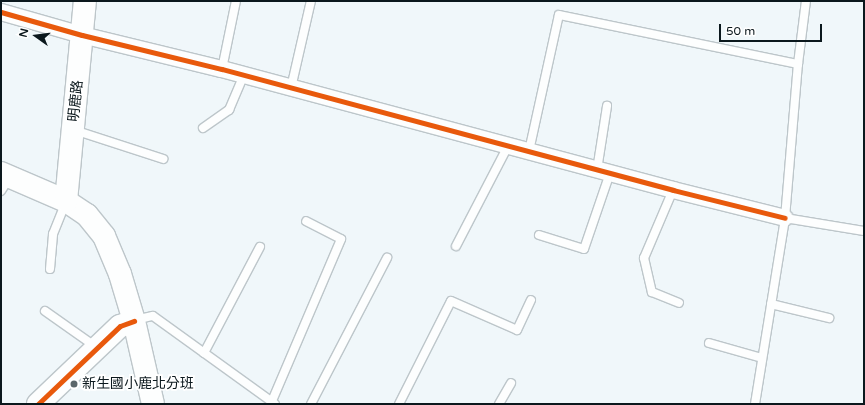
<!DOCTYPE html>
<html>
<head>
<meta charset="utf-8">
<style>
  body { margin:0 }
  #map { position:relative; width:865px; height:405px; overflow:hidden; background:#f0f7fa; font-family:"Varela Round","Noto Sans TC",sans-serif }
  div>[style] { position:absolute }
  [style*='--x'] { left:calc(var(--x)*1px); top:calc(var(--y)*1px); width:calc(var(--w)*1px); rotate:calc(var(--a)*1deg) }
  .roads { filter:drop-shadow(1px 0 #bdc6ca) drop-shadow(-1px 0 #bdc6ca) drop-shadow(0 1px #bdc6ca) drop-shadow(0 -1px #bdc6ca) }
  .lane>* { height:8px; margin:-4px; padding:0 4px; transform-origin:4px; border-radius:4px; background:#fdfefe }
  .street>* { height:16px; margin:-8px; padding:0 8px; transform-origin:8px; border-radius:8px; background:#fdfefe }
  .secondary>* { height:22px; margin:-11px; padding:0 11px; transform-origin:11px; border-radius:11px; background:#fdfefe }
  .cycleway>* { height:5px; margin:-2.5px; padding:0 2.5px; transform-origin:2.5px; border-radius:2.5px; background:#e8590c }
  .dots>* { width:11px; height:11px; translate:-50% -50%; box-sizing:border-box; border:2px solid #fff; border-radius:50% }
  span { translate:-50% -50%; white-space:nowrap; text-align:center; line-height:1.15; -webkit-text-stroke:3.5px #fff; paint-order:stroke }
  .street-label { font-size:14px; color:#0b181d }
  .poi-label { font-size:14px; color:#0b181d }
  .left { translate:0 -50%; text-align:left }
  .frame { position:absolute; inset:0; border:2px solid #0b181d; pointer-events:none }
  .north { position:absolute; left:16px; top:16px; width:40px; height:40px; -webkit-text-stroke:3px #fff; paint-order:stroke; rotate:284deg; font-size:11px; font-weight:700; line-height:16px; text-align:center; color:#0b181d }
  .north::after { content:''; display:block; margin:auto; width:14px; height:18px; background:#0b181d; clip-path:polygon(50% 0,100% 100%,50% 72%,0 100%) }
  .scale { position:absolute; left:719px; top:24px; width:103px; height:18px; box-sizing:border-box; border:2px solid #0b181d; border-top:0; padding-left:5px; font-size:12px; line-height:14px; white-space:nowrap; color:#0b181d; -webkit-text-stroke:3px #fff; paint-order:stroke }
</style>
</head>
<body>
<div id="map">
  <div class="roads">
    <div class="lane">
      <i style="--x:222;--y:69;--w:69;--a:-78.4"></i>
      <i style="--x:291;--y:88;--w:89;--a:-77.1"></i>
      <i style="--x:203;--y:128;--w:32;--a:-35"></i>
      <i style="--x:229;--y:110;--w:38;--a:-67"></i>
      <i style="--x:74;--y:130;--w:94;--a:18"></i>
      <i style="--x:529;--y:151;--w:139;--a:-77.6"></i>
      <i style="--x:559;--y:15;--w:244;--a:11.6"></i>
      <i style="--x:597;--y:170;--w:65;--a:-81.1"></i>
      <i style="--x:673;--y:190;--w:74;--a:113.1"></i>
      <i style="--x:644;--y:258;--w:35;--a:77"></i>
      <i style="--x:652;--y:292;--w:29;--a:22"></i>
      <i style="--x:1;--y:191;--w:15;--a:-58"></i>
      <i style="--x:785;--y:218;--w:80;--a:9.3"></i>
      <i style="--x:539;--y:235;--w:47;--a:17.3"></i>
      <i style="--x:584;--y:249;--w:80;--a:-71.1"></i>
      <i style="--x:456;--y:246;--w:113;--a:-62.5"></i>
      <i style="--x:50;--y:269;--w:35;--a:-85"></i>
      <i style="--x:53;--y:234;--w:35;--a:-68"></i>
      <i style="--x:771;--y:304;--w:60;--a:13.6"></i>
      <i style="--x:45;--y:311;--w:62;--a:35.2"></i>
      <i style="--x:135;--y:320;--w:18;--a:-13"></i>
      <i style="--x:153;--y:316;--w:150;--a:35.8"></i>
      <i style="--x:709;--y:343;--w:55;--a:15.8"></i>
      <i style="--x:204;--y:353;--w:120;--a:-62.2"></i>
      <i style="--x:272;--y:401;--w:176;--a:-66.9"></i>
      <i style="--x:341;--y:239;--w:39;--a:-153"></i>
      <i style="--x:311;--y:404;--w:165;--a:-62.5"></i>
      <i style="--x:399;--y:404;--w:115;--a:-63.2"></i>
      <i style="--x:451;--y:301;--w:72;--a:23.7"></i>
      <i style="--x:517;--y:330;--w:33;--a:-65"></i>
      <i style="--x:499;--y:404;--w:24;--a:-60"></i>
      <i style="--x:755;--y:404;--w:188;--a:-80.8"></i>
      <i style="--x:785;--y:218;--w:155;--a:-85.2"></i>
      <i style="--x:798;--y:64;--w:64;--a:-82.8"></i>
    </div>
    <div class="street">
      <i style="--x:1;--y:12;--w:84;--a:15.9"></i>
      <i style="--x:82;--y:35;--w:144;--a:13.7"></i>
      <i style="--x:222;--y:69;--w:467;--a:15"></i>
      <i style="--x:673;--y:190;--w:115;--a:14"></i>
    </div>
    <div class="secondary">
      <i style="--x:1;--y:173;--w:71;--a:23.3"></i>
      <i style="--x:66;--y:201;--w:25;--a:34"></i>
      <i style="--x:87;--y:215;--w:27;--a:51"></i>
      <i style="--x:104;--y:236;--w:41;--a:67.2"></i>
      <i style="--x:120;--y:274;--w:49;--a:73.4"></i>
      <i style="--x:134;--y:321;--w:85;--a:77.1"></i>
      <i style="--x:66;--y:201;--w:201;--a:-84.6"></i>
      <i style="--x:38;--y:404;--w:113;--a:-43.6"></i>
      <i style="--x:120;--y:326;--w:15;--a:-20"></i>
    </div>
  </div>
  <div class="cycleway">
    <i style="--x:1;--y:12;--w:84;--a:15.9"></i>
    <i style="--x:82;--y:35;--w:144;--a:13.7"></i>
    <i style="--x:222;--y:69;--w:467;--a:15"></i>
    <i style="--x:673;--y:190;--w:115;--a:14"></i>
    <i style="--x:38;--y:404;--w:113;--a:-43.6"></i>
    <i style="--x:120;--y:326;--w:15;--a:-20"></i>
  </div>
  <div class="dots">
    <i style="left:74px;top:384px;background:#5b666a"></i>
  </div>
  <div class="street-label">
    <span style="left:76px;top:101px;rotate:-84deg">明鹿路</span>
  </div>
  <div class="poi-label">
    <span class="left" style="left:82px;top:384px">新生國小鹿北分班</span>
  </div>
  <div class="frame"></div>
  <div class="north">N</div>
  <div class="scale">50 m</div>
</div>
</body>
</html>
